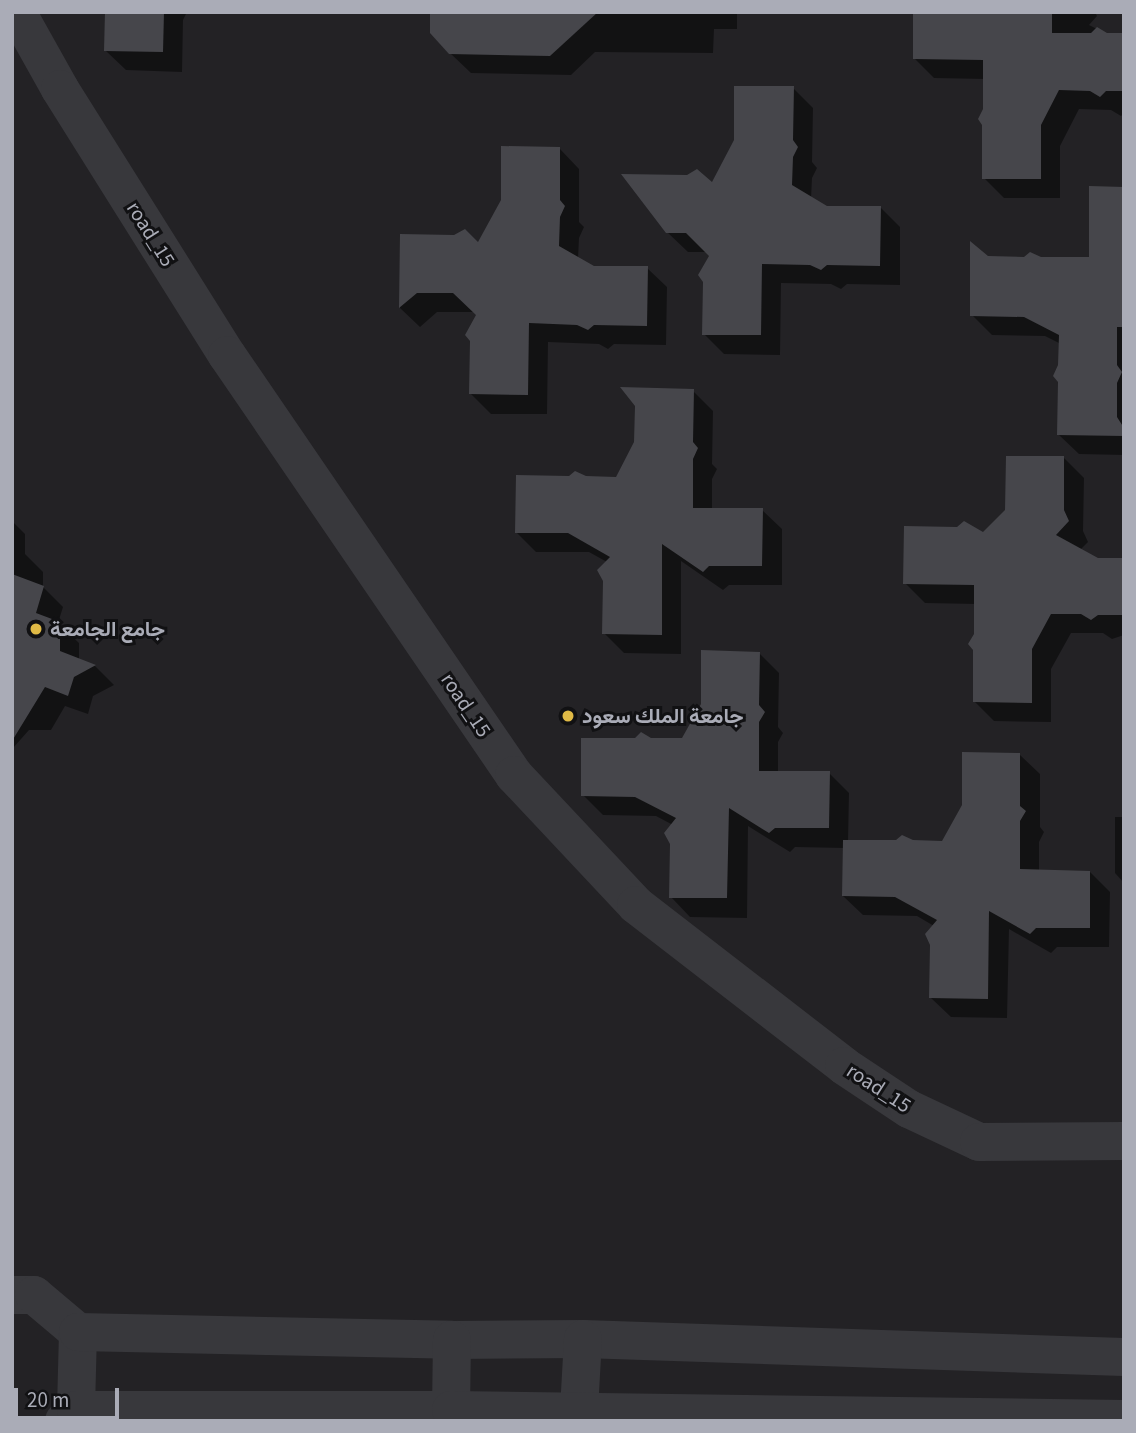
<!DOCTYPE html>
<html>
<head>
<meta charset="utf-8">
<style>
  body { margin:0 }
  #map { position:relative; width:1136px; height:1433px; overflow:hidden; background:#161618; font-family:"Source Sans 3",Vazirmatn,sans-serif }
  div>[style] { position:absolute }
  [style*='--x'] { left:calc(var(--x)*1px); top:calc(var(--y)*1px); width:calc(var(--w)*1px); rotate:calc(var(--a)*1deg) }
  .built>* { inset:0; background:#232225 }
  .shadow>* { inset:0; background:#0007 }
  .building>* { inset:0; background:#46464b }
  .minor>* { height:38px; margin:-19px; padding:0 19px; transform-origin:19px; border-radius:19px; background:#38383c }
  .dots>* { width:19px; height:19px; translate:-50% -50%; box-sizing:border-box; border:4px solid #111113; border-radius:50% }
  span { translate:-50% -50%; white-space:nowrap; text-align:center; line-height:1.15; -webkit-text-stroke:6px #111113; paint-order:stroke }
  .street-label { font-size:21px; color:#aaacb7 }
  .poi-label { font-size:21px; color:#aaacb7; font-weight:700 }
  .left { translate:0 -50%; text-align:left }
  .frame { position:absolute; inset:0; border:14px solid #aaacb7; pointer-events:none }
  .scale { position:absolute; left:14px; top:1388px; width:105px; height:32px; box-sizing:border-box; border:4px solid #aaacb7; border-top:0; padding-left:9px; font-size:21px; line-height:24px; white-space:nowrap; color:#aaacb7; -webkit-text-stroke:5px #111113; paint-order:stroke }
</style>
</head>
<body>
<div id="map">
  <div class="built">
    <i style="clip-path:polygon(12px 12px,1124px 12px,1124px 1421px,12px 1421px)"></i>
  </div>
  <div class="shadow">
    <i style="clip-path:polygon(107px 12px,187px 12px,183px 20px,182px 72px,126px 70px,106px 51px)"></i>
    <i style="clip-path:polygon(432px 12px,737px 12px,737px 29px,714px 29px,713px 53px,595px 52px,571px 75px,471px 73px,450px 53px)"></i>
    <i style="clip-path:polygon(747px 12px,803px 12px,801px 14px)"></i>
    <i style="clip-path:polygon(914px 12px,1095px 12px,1097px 16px,1089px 25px,1107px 34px,1124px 35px,1124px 113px,1121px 116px,1111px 110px,1079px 109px,1060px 146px,1060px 198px,1004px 198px,984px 178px,985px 79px,934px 78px,914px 58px)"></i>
    <i style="clip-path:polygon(793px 88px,813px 108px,812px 162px,817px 168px,812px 178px,811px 199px,827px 207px,880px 207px,900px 227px,900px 285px,847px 284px,841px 289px,831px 284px,781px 283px,780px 355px,724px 354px,704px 334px,711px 255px,708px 252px,688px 252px,667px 232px,712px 185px)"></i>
    <i style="clip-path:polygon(560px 149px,579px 169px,579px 222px,584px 227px,579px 238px,578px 259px,594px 268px,647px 268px,667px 287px,666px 345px,614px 344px,608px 349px,599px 344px,548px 342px,547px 414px,491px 414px,471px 394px,478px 315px,474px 312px,437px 312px,420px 327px,400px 308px,402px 236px,478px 244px)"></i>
    <i style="clip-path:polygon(1124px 188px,1124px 455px,1079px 454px,1059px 435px,1061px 344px,1045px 336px,992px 335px,972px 315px,988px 258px,1091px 259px)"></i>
    <i style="clip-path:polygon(693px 391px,713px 411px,712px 464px,717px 469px,712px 479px,712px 510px,762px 510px,782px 529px,782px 585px,729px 585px,723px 590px,681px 561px,681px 654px,624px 653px,604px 633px,607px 562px,589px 552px,536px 552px,516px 532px,585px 478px,617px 479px)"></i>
    <i style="clip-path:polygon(1064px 458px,1084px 478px,1083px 531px,1088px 542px,1080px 550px,1098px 560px,1124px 560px,1124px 635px,1112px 639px,1103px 633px,1071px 633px,1051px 669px,1051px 722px,994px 721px,974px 701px,976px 604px,925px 603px,905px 583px,983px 534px)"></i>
    <i style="clip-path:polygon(12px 521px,25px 534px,25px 554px,43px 572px,43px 587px,63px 607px,58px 623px,79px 643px,79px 660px,95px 666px,114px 685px,93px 696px,88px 714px,65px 706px,51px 730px,29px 730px,13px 748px)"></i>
    <i style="clip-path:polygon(759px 653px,779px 673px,778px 727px,783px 733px,778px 742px,778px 773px,829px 773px,849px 793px,848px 842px,943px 843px,1020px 755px,1040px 774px,1040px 827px,1044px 832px,1039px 842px,1039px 871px,1090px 872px,1110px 892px,1109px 947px,1057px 947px,1051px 953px,1009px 929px,1007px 1018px,951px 1017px,931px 998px,934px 926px,917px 916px,863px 915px,843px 896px,844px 848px,795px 847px,790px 852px,748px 826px,747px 918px,690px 917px,671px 897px,673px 825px,656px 816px,603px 815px,583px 795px,651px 740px,683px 740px)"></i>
    <i style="clip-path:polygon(1115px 817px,1124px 817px,1124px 883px,1115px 873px)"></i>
  </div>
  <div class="building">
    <i style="clip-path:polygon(105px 12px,164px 12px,163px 52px,104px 51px)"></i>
    <i style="clip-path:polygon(430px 12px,598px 12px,550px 56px,449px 54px,430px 33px)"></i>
    <i style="clip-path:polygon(913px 12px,1052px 14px,1052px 33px,1091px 33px,1097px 27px,1107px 33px,1124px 33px,1124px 91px,1106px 91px,1100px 97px,1090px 91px,1059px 90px,1041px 125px,1041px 179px,982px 179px,982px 125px,978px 119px,983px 109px,983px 60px,913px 59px)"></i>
    <i style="clip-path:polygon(734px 86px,794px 86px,793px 140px,798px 147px,793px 157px,792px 185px,827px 206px,881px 206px,880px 266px,827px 265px,821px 270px,810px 265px,762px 264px,761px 335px,702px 335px,703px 282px,698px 275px,709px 256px,686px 233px,666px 233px,621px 174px,687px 175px,697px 169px,712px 182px,734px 140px)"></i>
    <i style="clip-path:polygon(501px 146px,560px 147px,560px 200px,565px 206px,560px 217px,559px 246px,594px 266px,648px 266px,647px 326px,594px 325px,588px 330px,577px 325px,529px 323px,528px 395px,469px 394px,470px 341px,465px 335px,476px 315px,453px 293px,417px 293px,399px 308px,400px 234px,454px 235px,465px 229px,478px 242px,501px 200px)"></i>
    <i style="clip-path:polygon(1089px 186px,1124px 187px,1124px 327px,1117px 327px,1117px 365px,1122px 372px,1117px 383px,1117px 417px,1124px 428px,1124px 436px,1057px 435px,1058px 382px,1053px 376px,1058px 365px,1059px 335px,1024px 317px,970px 316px,970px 241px,988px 256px,1024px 257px,1030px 252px,1041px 257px,1089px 257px)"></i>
    <i style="clip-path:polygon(620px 387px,694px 389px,693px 442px,698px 448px,693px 459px,693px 508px,763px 508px,762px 566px,709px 566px,703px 572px,662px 544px,662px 635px,602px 634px,603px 581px,597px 570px,610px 557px,568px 533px,515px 533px,516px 475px,569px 476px,575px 471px,586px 476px,616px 477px,634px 442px,635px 406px)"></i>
    <i style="clip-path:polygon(1006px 456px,1064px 456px,1064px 510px,1069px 521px,1056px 535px,1098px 558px,1124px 558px,1124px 615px,1098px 615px,1091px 620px,1081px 614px,1051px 614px,1032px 649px,1032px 703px,973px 702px,973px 650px,968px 644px,974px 634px,974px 585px,903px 584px,904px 526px,957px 527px,964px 521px,983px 532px,1005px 510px)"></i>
    <i style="clip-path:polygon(12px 574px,44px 586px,36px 613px,60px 622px,60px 651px,96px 665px,74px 677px,68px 696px,45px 687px,12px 741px)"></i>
    <i style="clip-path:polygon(701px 650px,760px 652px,759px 705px,765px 712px,759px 722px,759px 771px,830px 771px,829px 828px,775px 828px,769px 833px,729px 808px,727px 898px,669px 898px,670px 844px,664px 833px,676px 818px,635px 797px,581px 796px,581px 738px,635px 738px,641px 732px,651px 738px,682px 738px,701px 704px)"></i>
    <i style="clip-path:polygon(962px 752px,1020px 753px,1020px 806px,1026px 811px,1020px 821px,1020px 869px,1090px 871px,1090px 928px,1036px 928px,1030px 934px,989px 911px,988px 999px,929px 998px,930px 945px,925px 934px,937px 920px,895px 897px,842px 896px,843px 840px,896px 840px,902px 835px,913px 840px,942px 841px,962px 805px)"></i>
  </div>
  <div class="minor">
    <i style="--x:17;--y:12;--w:88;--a:60.8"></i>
    <i style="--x:60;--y:89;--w:314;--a:57.9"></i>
    <i style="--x:227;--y:355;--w:509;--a:55.65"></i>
    <i style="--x:514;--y:775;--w:178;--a:46.8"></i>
    <i style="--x:636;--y:905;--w:263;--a:37.7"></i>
    <i style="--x:844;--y:1066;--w:78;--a:33.5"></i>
    <i style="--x:909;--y:1109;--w:77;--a:25.2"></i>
    <i style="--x:979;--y:1142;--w:145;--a:-0.4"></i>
    <i style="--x:12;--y:1295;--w:22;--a:0"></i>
    <i style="--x:34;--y:1295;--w:57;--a:40.1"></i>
    <i style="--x:78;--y:1332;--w:78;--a:91.5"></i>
    <i style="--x:78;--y:1332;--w:374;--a:1.2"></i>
    <i style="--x:452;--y:1340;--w:131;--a:-0.4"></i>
    <i style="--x:583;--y:1339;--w:541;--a:1.91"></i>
    <i style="--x:451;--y:1410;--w:70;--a:-89.2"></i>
    <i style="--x:579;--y:1410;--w:71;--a:-86.8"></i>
    <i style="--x:64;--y:1421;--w:16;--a:-43"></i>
    <i style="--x:76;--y:1410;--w:375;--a:0"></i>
    <i style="--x:451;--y:1410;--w:673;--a:0.77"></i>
  </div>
  <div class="dots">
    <i style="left:36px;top:629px;background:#e0ba46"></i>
    <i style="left:568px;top:716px;background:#e0ba46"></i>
  </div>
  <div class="street-label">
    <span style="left:151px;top:234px;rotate:58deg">road_15</span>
    <span style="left:466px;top:705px;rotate:56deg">road_15</span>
    <span style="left:879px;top:1088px;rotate:33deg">road_15</span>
  </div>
  <div class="poi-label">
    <span class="left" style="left:50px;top:629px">جامع الجامعة</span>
    <span class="left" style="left:582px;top:716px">جامعة الملك سعود</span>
  </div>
  <div class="frame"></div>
  <div class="scale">20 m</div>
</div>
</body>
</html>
